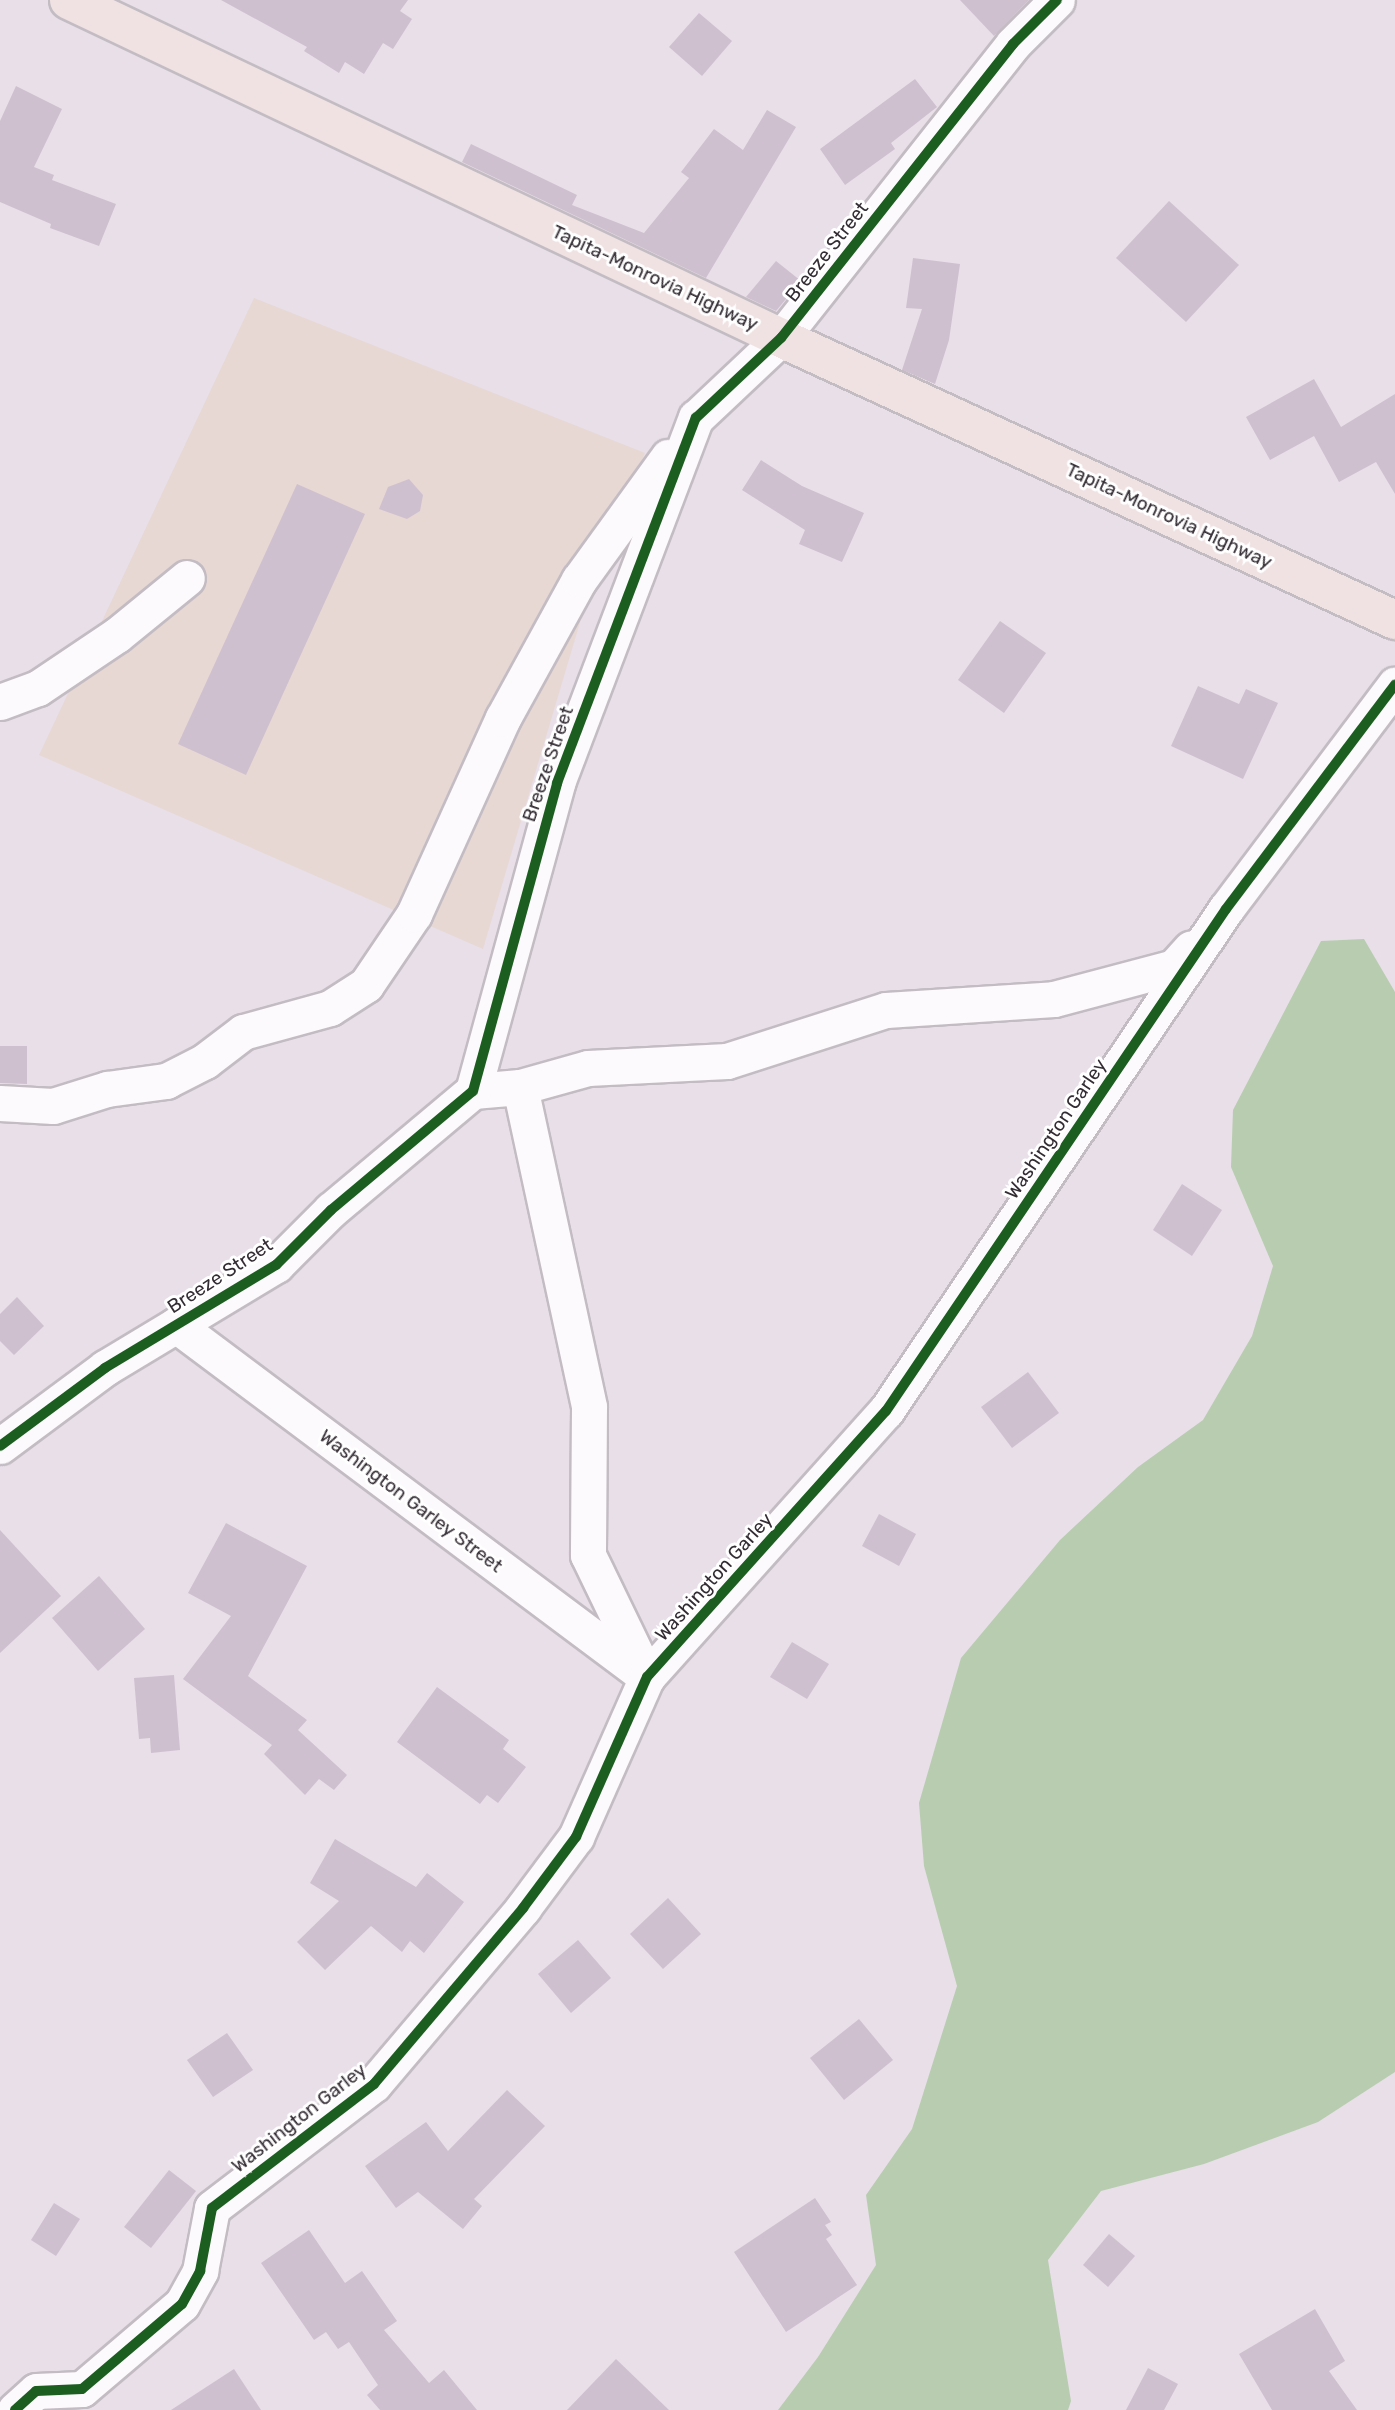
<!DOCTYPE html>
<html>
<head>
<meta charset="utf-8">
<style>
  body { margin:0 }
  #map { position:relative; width:1395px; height:2410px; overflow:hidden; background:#e8dfe8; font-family:Rubik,sans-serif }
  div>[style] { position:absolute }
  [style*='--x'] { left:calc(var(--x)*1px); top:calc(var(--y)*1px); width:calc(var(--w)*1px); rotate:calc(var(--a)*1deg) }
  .education>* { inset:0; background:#e7d8d4 }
  .green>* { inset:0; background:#b8cdb0 }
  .building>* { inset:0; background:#cfc0cf }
  .roads { filter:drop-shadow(2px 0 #c3bcc3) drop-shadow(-2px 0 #c3bcc3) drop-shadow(0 2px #c3bcc3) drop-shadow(0 -2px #c3bcc3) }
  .minor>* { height:35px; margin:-17.5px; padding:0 17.5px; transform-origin:17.5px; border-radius:17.5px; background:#fcfafc }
  .trunk>* { height:38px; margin:-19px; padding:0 19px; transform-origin:19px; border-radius:19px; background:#f0e2e3 }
  .cycleway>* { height:10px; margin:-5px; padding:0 5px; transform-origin:5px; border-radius:5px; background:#1b5e20 }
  span { translate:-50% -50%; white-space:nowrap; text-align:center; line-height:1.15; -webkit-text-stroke:6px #fff; paint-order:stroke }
  .street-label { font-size:19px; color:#332d33 }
</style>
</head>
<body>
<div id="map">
  <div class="education">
    <i style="clip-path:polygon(254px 298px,645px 453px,592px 582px,483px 949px,39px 755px)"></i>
  </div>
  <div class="green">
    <i style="clip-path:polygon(1364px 939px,1395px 992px,1395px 2072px,1318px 2122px,1204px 2164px,1101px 2191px,1048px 2260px,1071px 2401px,1068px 2410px,778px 2410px,818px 2357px,876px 2265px,866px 2195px,912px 2129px,957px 1986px,924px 1866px,919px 1803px,961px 1658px,1060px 1540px,1138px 1467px,1203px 1420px,1252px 1336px,1273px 1266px,1231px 1167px,1233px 1110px,1321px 941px)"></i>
  </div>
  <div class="building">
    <i style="clip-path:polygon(221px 0,408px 0,400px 11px,412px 19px,393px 49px,383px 43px,364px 74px,345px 62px,339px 73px,304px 51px,307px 47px)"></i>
    <i style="clip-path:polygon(960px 0,1029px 0,994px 36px)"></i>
    <i style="clip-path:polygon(699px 13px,732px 41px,702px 76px,669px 47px)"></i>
    <i style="clip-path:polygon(915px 79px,937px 107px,891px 143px,895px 149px,845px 185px,820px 149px)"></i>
    <i style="clip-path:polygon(16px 86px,62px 109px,34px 167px,54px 175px,52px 180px,116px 204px,99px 246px,50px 228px,51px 224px,0 202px,0 121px)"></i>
    <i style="clip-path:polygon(767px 110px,796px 127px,706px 278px,462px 162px,471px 144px,577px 195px,572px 205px,644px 233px,689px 178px,681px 172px,714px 129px,743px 150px)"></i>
    <i style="clip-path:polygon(1169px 201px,1239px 265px,1186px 322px,1116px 258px)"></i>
    <i style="clip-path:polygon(913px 258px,960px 264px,949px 340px,935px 384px,902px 370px,922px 309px,906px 308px)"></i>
    <i style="clip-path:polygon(776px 261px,801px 281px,776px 311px,746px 297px)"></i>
    <i style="clip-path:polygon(1314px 379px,1341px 427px,1395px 394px,1395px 494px,1376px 462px,1339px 482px,1314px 436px,1270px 460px,1246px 417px)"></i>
    <i style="clip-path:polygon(761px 460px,802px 486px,864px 513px,842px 562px,799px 544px,805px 530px,742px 490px)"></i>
    <i style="clip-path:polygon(409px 479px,423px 495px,420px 511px,407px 519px,379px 509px,388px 487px)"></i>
    <i style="clip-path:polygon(297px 484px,365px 514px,246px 775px,178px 744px)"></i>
    <i style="clip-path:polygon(1000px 621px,1046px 653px,1004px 713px,958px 680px)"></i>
    <i style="clip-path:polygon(1198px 686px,1239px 704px,1246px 689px,1278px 703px,1243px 779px,1171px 746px)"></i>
    <i style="clip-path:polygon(0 1046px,27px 1046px,27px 1084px,0 1083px)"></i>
    <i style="clip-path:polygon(1182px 1184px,1222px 1210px,1192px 1256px,1153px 1230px)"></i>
    <i style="clip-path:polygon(17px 1297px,44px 1326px,14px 1355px,0 1341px,0 1314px)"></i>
    <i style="clip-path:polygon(1028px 1372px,1059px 1413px,1012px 1448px,981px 1407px)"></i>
    <i style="clip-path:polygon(879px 1514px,916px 1534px,899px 1566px,862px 1546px)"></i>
    <i style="clip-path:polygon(226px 1523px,307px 1566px,248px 1676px,307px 1720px,298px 1730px,347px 1775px,334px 1790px,319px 1779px,305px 1795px,264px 1754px,272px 1745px,183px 1679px,231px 1616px,188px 1593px)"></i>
    <i style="clip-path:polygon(0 1530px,61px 1596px,0 1653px)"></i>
    <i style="clip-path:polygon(99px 1576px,145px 1629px,98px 1671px,52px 1618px)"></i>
    <i style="clip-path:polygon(792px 1642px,829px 1664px,807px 1699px,770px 1677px)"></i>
    <i style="clip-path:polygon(174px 1675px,180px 1750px,151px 1753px,150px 1738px,139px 1739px,134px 1678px)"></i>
    <i style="clip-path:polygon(437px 1687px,509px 1740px,503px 1749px,526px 1767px,498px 1803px,487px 1795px,480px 1804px,397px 1742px)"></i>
    <i style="clip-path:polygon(335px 1839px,416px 1887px,427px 1873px,464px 1902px,424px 1953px,410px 1941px,402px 1952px,371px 1926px,325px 1970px,297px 1942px,339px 1901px,310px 1883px)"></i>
    <i style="clip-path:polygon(668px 1898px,701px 1934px,663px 1969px,630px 1934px)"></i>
    <i style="clip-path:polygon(578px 1940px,611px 1978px,571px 2013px,538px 1974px)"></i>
    <i style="clip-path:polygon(859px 2019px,893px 2060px,844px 2100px,810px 2058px)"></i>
    <i style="clip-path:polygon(227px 2033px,253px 2070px,213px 2097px,187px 2060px)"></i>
    <i style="clip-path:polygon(507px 2090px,545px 2126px,474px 2199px,482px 2206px,463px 2229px,418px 2192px,396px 2208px,365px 2166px,426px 2122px,448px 2151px)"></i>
    <i style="clip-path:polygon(169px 2170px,196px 2191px,151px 2248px,124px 2227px)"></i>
    <i style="clip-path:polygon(815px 2198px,831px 2222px,825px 2225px,832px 2235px,826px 2239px,857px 2285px,786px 2332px,734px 2252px)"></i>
    <i style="clip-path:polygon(54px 2203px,80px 2219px,56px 2256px,31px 2240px)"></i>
    <i style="clip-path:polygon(309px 2230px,345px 2283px,362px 2271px,397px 2321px,384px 2330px,429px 2383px,444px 2370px,477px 2410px,380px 2410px,367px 2395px,378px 2385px,349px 2342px,338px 2349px,326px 2332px,314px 2340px,261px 2263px)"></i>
    <i style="clip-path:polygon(1109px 2234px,1135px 2256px,1108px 2287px,1083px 2265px)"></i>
    <i style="clip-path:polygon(1315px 2309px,1345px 2361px,1329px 2371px,1357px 2410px,1272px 2410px,1239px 2354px)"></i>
    <i style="clip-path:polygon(616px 2359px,669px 2410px,567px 2410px)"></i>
    <i style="clip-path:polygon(1148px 2368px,1178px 2384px,1164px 2410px,1126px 2410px)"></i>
    <i style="clip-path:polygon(234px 2369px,261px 2410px,171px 2410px)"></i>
  </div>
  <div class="roads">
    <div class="minor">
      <i style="--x:0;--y:702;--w:40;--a:-20.2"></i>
      <i style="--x:38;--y:688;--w:95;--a:-33.9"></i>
      <i style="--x:117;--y:635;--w:90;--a:-39.2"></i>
      <i style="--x:520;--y:1087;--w:327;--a:77.8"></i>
      <i style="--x:589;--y:1407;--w:148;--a:90.4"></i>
      <i style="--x:588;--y:1555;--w:136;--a:64.2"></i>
      <i style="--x:473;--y:1091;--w:47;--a:-4.9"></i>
      <i style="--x:520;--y:1087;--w:71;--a:-15.6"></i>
      <i style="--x:588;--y:1068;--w:139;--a:-2.9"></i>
      <i style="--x:727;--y:1061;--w:167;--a:-17.8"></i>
      <i style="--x:886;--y:1010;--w:168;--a:-3.7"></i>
      <i style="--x:1054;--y:999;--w:124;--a:-14.9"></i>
      <i style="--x:1174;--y:967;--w:25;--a:-48"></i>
      <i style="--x:0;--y:1103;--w:53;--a:3.2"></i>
      <i style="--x:53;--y:1106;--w:57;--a:-17.5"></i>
      <i style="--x:107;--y:1089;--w:60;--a:-7.7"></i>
      <i style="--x:166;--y:1081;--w:44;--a:-27.1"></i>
      <i style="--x:205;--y:1061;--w:48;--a:-37.3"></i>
      <i style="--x:243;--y:1032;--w:90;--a:-15.4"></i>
      <i style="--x:330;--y:1008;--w:43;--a:-32.6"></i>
      <i style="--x:366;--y:985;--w:86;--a:-55.9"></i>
      <i style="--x:414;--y:914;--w:215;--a:-65.6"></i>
      <i style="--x:503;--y:718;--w:158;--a:-61.2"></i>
      <i style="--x:579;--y:580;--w:152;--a:-54.1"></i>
      <i style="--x:176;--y:1325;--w:581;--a:36.81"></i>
      <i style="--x:0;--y:1446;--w:131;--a:-36.6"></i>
      <i style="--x:105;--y:1368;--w:200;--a:-31.1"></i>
      <i style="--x:276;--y:1265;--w:78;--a:-45"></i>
      <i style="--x:331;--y:1210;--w:185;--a:-40"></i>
      <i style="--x:473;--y:1091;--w:319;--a:-74.7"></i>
      <i style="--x:557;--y:783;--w:391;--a:-69.2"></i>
      <i style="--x:696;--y:418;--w:117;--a:-43.3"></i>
      <i style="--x:781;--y:338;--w:375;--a:-51.7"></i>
      <i style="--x:1013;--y:44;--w:62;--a:-45"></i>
      <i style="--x:15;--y:2410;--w:28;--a:-42"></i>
      <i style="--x:36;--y:2391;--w:46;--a:-2.5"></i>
      <i style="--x:82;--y:2389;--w:131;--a:-40.4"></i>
      <i style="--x:182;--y:2304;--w:38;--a:-61"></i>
      <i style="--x:200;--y:2271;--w:64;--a:-79.2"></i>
      <i style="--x:212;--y:2208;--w:204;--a:-37.4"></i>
      <i style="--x:374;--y:2084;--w:231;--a:-49.7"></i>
      <i style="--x:523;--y:1908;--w:89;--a:-53.3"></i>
      <i style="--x:576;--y:1837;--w:175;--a:-66.1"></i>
      <i style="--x:647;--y:1677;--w:358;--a:-48.1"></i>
      <i style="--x:886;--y:1411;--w:606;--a:-55.89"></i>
      <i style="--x:1226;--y:909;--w:281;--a:-53"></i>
    </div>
    <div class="trunk">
      <i style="--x:69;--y:0;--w:788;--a:25.39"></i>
      <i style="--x:781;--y:338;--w:676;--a:24.67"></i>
    </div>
  </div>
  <div class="cycleway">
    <i style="--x:0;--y:1446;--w:131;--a:-36.6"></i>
    <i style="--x:105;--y:1368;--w:200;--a:-31.1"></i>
    <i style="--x:276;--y:1265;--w:78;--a:-45"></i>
    <i style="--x:331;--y:1210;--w:185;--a:-40"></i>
    <i style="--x:473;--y:1091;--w:319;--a:-74.7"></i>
    <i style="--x:557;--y:783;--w:391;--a:-69.2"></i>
    <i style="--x:696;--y:418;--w:117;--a:-43.3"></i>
    <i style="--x:781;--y:338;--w:375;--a:-51.7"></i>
    <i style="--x:1013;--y:44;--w:62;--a:-45"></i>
    <i style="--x:15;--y:2410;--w:28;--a:-42"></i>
    <i style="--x:36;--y:2391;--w:46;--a:-2.5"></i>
    <i style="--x:82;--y:2389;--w:131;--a:-40.4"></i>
    <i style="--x:182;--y:2304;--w:38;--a:-61"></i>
    <i style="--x:200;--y:2271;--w:64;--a:-79.2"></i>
    <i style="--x:212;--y:2208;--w:204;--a:-37.4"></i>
    <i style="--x:374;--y:2084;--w:231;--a:-49.7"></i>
    <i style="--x:523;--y:1908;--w:89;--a:-53.3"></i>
    <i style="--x:576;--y:1837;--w:175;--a:-66.1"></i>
    <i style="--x:647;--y:1677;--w:358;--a:-48.1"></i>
    <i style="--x:886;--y:1411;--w:606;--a:-55.89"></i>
    <i style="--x:1226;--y:909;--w:281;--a:-53"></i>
  </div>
  <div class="street-label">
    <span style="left:827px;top:252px;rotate:-52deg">Breeze Street</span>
    <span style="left:655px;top:278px;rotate:25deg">Tapita-Monrovia Highway</span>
    <span style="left:1169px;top:516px;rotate:25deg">Tapita-Monrovia Highway</span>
    <span style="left:548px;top:764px;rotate:-71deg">Breeze Street</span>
    <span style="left:1056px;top:1129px;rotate:-56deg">Washington Garley</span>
    <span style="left:220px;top:1276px;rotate:-33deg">Breeze Street</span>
    <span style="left:411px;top:1501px;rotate:37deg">Washington Garley Street</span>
    <span style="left:714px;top:1577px;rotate:-48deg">Washington Garley</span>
    <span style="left:299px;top:2118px;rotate:-38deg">Washington Garley</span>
  </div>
</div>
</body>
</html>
